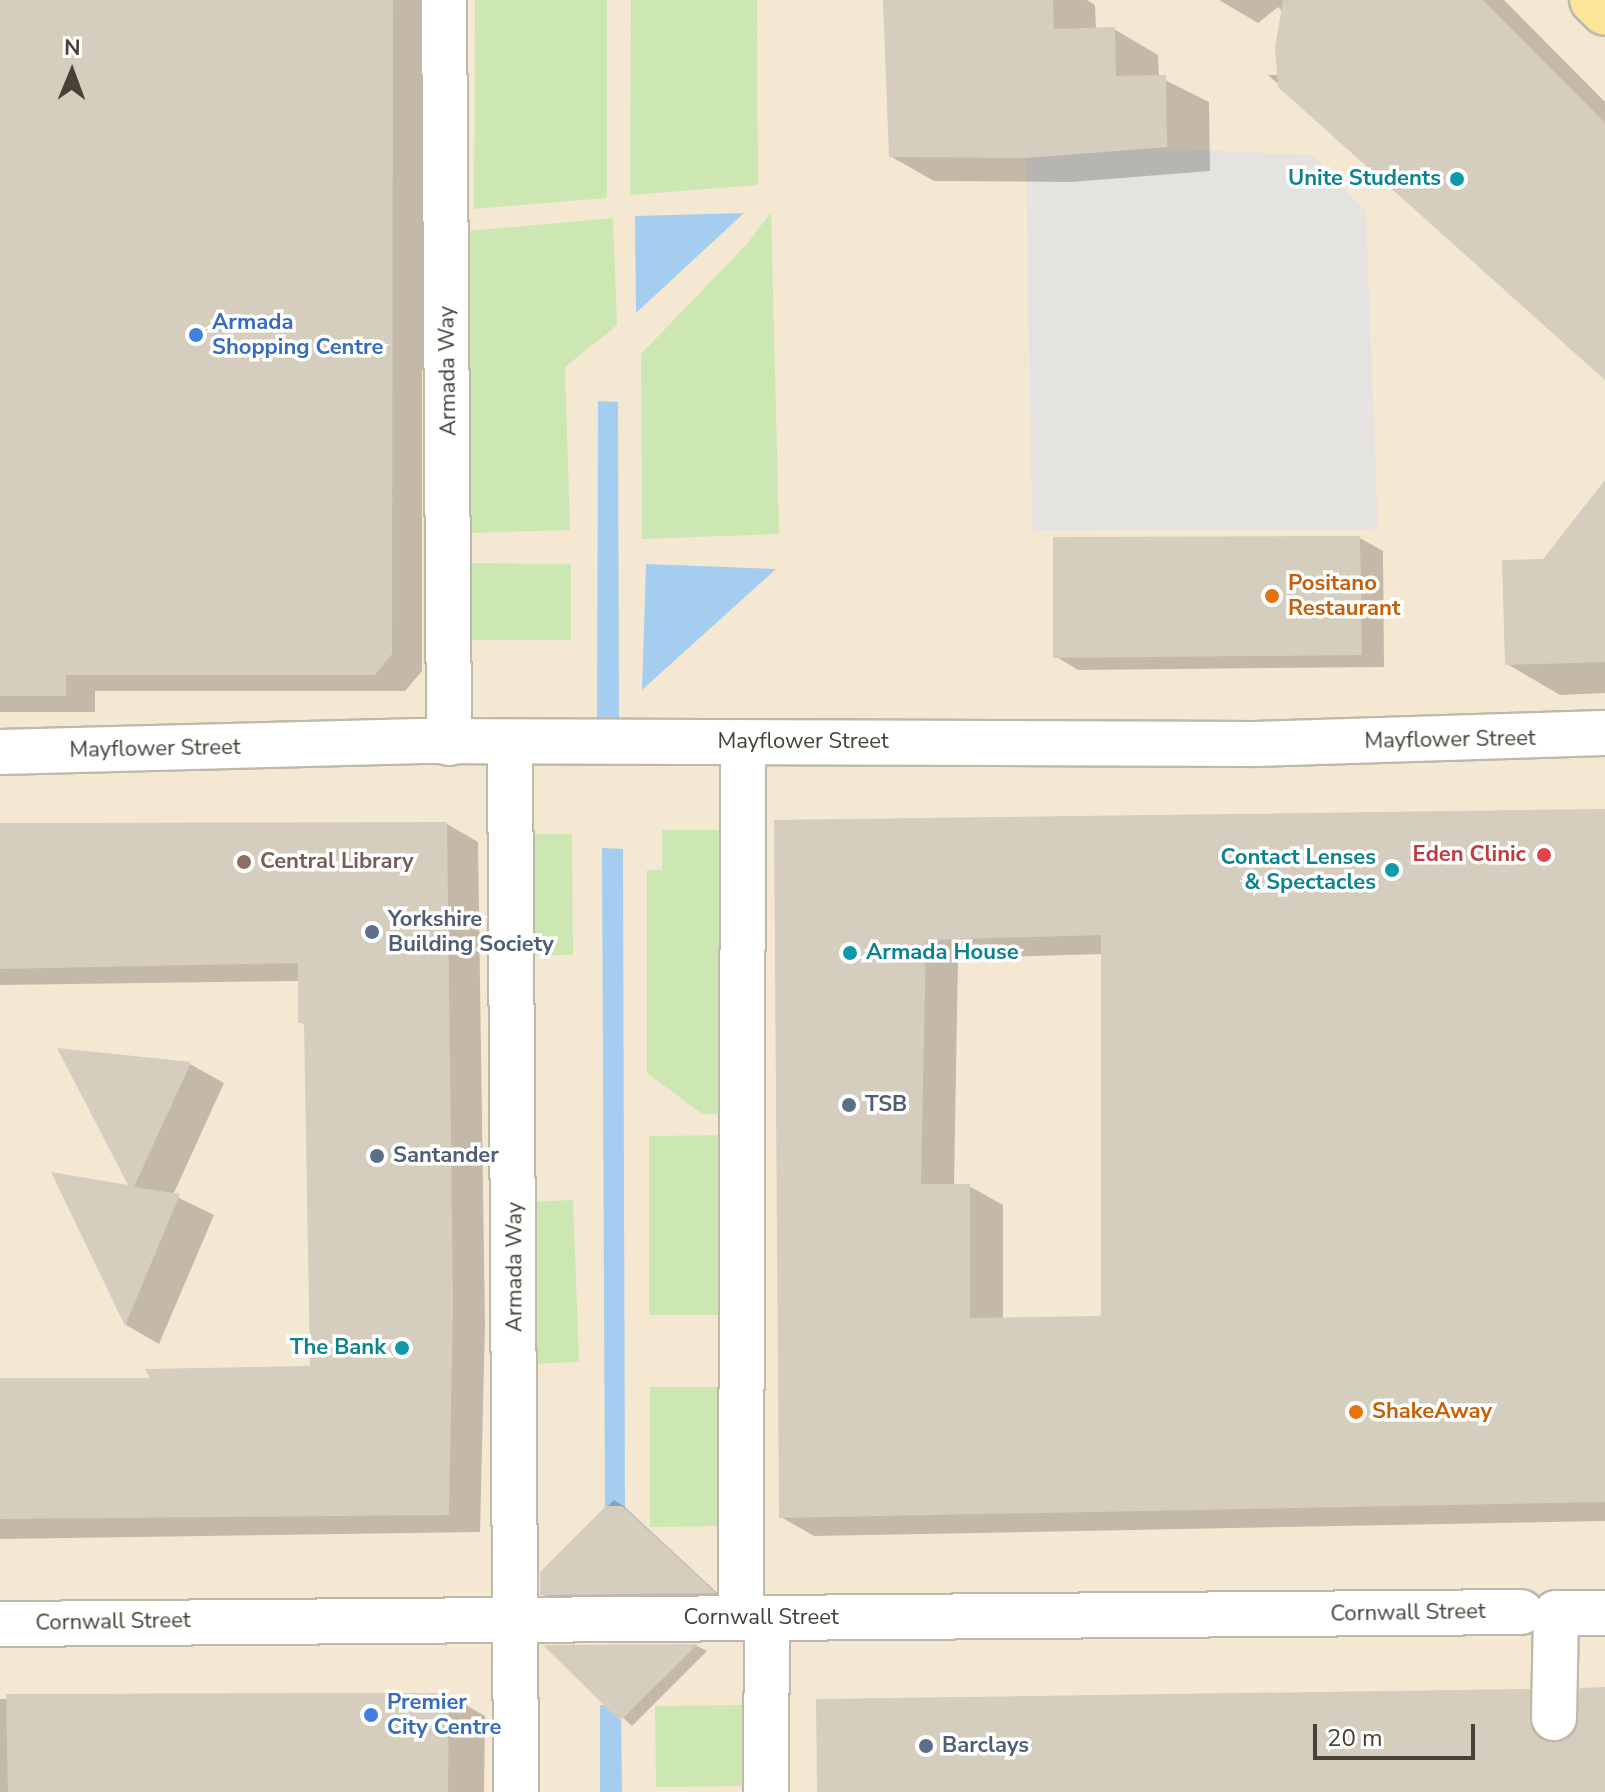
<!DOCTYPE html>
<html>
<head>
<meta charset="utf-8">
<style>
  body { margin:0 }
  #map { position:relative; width:1605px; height:1792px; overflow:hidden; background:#f4f1e8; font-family:"Nunito Sans",sans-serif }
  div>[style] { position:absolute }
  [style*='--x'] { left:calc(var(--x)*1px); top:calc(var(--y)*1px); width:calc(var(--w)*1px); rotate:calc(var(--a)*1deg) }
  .commercial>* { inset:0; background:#f5e8d3 }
  .green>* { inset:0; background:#cce7b1 }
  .parking>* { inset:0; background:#e5e3df }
  .water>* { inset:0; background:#a5cdef }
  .shadow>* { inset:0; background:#0003 }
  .building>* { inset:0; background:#d5cdbd }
  .roads { filter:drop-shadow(2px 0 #bfb9aa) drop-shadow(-2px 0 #bfb9aa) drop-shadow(0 2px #bfb9aa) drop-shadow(0 -2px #bfb9aa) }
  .minor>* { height:44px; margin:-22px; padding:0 22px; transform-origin:22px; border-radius:22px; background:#fff }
  .major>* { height:44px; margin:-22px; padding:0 22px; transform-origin:22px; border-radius:22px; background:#fde598 }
  .dots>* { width:22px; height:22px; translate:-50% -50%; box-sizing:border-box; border:4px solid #fff; border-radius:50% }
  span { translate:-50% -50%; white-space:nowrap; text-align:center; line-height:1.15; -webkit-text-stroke:7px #fff; paint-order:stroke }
  .culture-label { font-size:22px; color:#0d838f; font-weight:700 }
  .right { translate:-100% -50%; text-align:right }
  .left { translate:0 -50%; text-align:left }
  .shop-label { font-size:22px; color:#366cbe; font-weight:700 }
  .street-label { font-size:22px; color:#474136 }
  .food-label { font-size:22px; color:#c56008; font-weight:700 }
  .health-label { font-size:22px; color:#be3a42; font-weight:700 }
  .education-label { font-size:22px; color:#785e54; font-weight:700 }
  .service-label { font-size:22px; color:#4e5e75; font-weight:700 }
  .north { position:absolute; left:32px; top:32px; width:80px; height:80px; -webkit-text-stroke:6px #fff; paint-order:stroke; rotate:1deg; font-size:22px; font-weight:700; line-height:32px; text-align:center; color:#474136 }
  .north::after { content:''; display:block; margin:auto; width:28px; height:36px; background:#474136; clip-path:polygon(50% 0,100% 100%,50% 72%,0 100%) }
  .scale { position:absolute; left:1313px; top:1724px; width:162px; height:36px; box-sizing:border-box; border:4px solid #474136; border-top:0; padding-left:10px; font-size:24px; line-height:28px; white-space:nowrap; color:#474136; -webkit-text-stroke:6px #fff; paint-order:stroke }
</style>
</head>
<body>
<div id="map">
  <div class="commercial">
    <i style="clip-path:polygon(0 0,1573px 0,1605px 34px,1605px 1792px,0 1792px)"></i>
  </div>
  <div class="green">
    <i style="clip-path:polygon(475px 0,607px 0,607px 198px,474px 209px)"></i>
    <i style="clip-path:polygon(631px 0,757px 0,758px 185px,630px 195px)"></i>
    <i style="clip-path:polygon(771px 212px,779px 534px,642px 539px,641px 354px,747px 244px)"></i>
    <i style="clip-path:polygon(613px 218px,617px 325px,565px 367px,570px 530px,468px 533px,468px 231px)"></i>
    <i style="clip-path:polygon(470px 563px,571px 564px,571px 640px,467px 640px)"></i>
    <i style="clip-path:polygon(662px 830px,734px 830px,734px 1114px,702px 1114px,647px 1073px,647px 870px,662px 870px)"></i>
    <i style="clip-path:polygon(524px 834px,572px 834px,573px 955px,525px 955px)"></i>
    <i style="clip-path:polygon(731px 1135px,731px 1315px,649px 1315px,649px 1136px)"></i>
    <i style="clip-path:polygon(573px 1200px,579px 1362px,530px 1364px,524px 1202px)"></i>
    <i style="clip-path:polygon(650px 1387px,731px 1387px,731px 1526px,650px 1527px)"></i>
    <i style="clip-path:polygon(743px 1705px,745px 1786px,656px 1787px,655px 1706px)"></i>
  </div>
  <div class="parking">
    <i style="clip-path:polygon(1156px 148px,1313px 155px,1366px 211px,1378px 529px,1032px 531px,1026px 158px)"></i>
  </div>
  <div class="water">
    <i style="clip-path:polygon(744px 213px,636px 313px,635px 216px)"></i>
    <i style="clip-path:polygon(598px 401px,618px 402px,619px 720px,597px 720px)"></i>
    <i style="clip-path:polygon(646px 564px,776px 569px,642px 690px)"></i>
    <i style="clip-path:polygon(602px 848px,623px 849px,625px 1517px,605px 1517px)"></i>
    <i style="clip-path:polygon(600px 1705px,621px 1705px,622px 1792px,600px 1792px)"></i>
  </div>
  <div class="shadow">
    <i style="clip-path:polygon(0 0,422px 0,422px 671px,405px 691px,95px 691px,95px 712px,0 712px)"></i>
    <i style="clip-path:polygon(885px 0,1087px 0,1095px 5px,1096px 30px,1114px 29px,1158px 55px,1159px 77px,1209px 102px,1210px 171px,1071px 182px,934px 181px,890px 156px)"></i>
    <i style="clip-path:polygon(1219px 0,1504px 0,1605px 102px,1605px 374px,1268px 75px,1279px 75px,1283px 12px,1278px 7px,1258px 23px)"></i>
    <i style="clip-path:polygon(1605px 483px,1605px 693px,1560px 695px,1507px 664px,1544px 561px)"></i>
    <i style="clip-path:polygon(1360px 538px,1383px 551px,1384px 667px,1078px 670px,1055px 656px)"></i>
    <i style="clip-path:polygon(evenodd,1605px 812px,1605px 1521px,814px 1536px,781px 1517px,776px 822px,1605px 812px,1103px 954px,1103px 1317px,1003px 1319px,1003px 1205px,969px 1186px,954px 1186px,958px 958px,1103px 954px)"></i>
    <i style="clip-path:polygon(0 823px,447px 824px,478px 842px,485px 1325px,480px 1532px,0 1539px,0 1381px,153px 1380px,312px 1368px,306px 1025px,300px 1022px,300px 981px,0 985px)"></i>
    <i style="clip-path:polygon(190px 1064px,224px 1083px,173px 1195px,214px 1215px,159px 1344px,126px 1325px,54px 1175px,132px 1188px)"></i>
    <i style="clip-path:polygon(614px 1500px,625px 1507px,724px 1599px,553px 1600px,542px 1594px,542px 1573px)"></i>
    <i style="clip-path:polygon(697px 1646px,707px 1651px,632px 1726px,548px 1647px)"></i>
    <i style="clip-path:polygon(1605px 1689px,1605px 1792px,819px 1792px,1529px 1691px,1567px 1713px,1569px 1737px)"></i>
    <i style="clip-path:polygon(448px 1695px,485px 1716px,484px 1792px,0 1792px,0 1699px)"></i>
  </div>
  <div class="building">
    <i style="clip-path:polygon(0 0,393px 0,392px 654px,375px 675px,66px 675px,66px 696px,0 696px)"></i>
    <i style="clip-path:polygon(883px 0,1053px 0,1054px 29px,1115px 27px,1116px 76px,1166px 75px,1167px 147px,1026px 158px,889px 157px)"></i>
    <i style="clip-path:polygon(1283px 0,1483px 0,1605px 123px,1605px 380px,1278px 87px,1275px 48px)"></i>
    <i style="clip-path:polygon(1605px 480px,1605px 662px,1505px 665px,1502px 560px,1543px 559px)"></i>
    <i style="clip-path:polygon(1360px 536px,1362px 655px,1053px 658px,1053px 537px)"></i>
    <i style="clip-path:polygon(evenodd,1605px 809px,1605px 1502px,779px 1518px,774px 820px,1605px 809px,1101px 935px,1101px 1316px,970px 1318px,970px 1184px,921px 1184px,926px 940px,1101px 935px)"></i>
    <i style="clip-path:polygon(447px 822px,453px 1306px,449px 1515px,0 1519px,0 1378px,150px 1378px,145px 1369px,310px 1366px,304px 1023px,298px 1023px,298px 963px,0 969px,0 823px)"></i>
    <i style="clip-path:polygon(57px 1048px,191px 1062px,134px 1187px,180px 1194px,125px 1326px,51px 1172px,128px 1185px)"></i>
    <i style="clip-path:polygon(606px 1506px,622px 1506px,716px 1593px,540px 1595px,540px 1572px)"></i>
    <i style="clip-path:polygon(698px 1644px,620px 1721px,543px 1645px)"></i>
    <i style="clip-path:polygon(1605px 1687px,1605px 1792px,817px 1792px,816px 1699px,1530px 1689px,1532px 1729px,1554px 1743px,1576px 1730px,1580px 1688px)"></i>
    <i style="clip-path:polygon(335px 1693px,449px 1693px,448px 1792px,8px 1792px,6px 1694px)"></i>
  </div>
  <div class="roads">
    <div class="minor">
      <i style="--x:444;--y:0;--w:743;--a:89.61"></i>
      <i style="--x:510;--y:742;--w:1050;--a:89.67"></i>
      <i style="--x:0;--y:752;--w:421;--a:-1.5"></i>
      <i style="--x:421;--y:741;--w:832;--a:0.21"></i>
      <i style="--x:1253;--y:744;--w:352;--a:-1.8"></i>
      <i style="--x:741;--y:1618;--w:876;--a:-89.87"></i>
      <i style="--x:0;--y:1624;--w:1521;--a:-0.45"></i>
      <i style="--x:1554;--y:1718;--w:105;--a:-88.9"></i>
      <i style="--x:1556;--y:1613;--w:49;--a:0"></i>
      <i style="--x:766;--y:1792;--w:173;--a:-89.7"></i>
    </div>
    <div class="major">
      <i style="--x:1592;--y:0;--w:18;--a:45"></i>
    </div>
  </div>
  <div class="dots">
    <i style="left:1457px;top:179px;background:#0f9aa8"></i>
    <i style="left:196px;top:335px;background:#3f7fe0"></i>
    <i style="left:1272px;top:596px;background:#e8710a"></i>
    <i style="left:1544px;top:855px;background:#e0444e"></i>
    <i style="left:244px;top:862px;background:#8d6e63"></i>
    <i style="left:1392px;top:870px;background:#0f9aa8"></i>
    <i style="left:372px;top:932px;background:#5c6f8a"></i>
    <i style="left:850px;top:953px;background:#0f9aa8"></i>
    <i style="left:849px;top:1105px;background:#5c6f8a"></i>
    <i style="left:377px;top:1156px;background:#5c6f8a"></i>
    <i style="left:402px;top:1348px;background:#0f9aa8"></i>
    <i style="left:1356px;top:1412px;background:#e8710a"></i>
    <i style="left:371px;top:1715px;background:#3f7fe0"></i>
    <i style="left:926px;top:1746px;background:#5c6f8a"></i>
  </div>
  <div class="culture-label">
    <span class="right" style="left:1441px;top:179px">Unite Students</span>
    <span class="right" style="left:1376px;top:870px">Contact Lenses<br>&amp; Spectacles</span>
    <span class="left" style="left:866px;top:953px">Armada House</span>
    <span class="right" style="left:386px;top:1348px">The Bank</span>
  </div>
  <div class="shop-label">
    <span class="left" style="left:212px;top:335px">Armada<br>Shopping Centre</span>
    <span class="left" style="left:387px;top:1715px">Premier<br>City Centre</span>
  </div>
  <div class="street-label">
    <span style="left:448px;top:371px;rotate:-91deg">Armada Way</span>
    <span style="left:1450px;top:740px;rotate:-1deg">Mayflower Street</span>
    <span style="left:803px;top:742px">Mayflower Street</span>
    <span style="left:155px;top:749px;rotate:-1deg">Mayflower Street</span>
    <span style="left:515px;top:1267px;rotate:-90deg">Armada Way</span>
    <span style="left:1408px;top:1613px;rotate:-1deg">Cornwall Street</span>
    <span style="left:761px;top:1618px">Cornwall Street</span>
    <span style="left:113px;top:1622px;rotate:-1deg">Cornwall Street</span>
  </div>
  <div class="food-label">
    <span class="left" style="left:1288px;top:596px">Positano<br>Restaurant</span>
    <span class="left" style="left:1372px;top:1412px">ShakeAway</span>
  </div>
  <div class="health-label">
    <span class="right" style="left:1526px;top:855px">Eden Clinic</span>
  </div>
  <div class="education-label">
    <span class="left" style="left:260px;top:862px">Central Library</span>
  </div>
  <div class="service-label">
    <span class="left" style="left:388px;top:932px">Yorkshire<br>Building Society</span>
    <span class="left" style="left:865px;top:1105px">TSB</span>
    <span class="left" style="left:393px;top:1156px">Santander</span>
    <span class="left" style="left:942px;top:1746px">Barclays</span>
  </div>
  <div class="north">N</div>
  <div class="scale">20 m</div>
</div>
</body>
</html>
